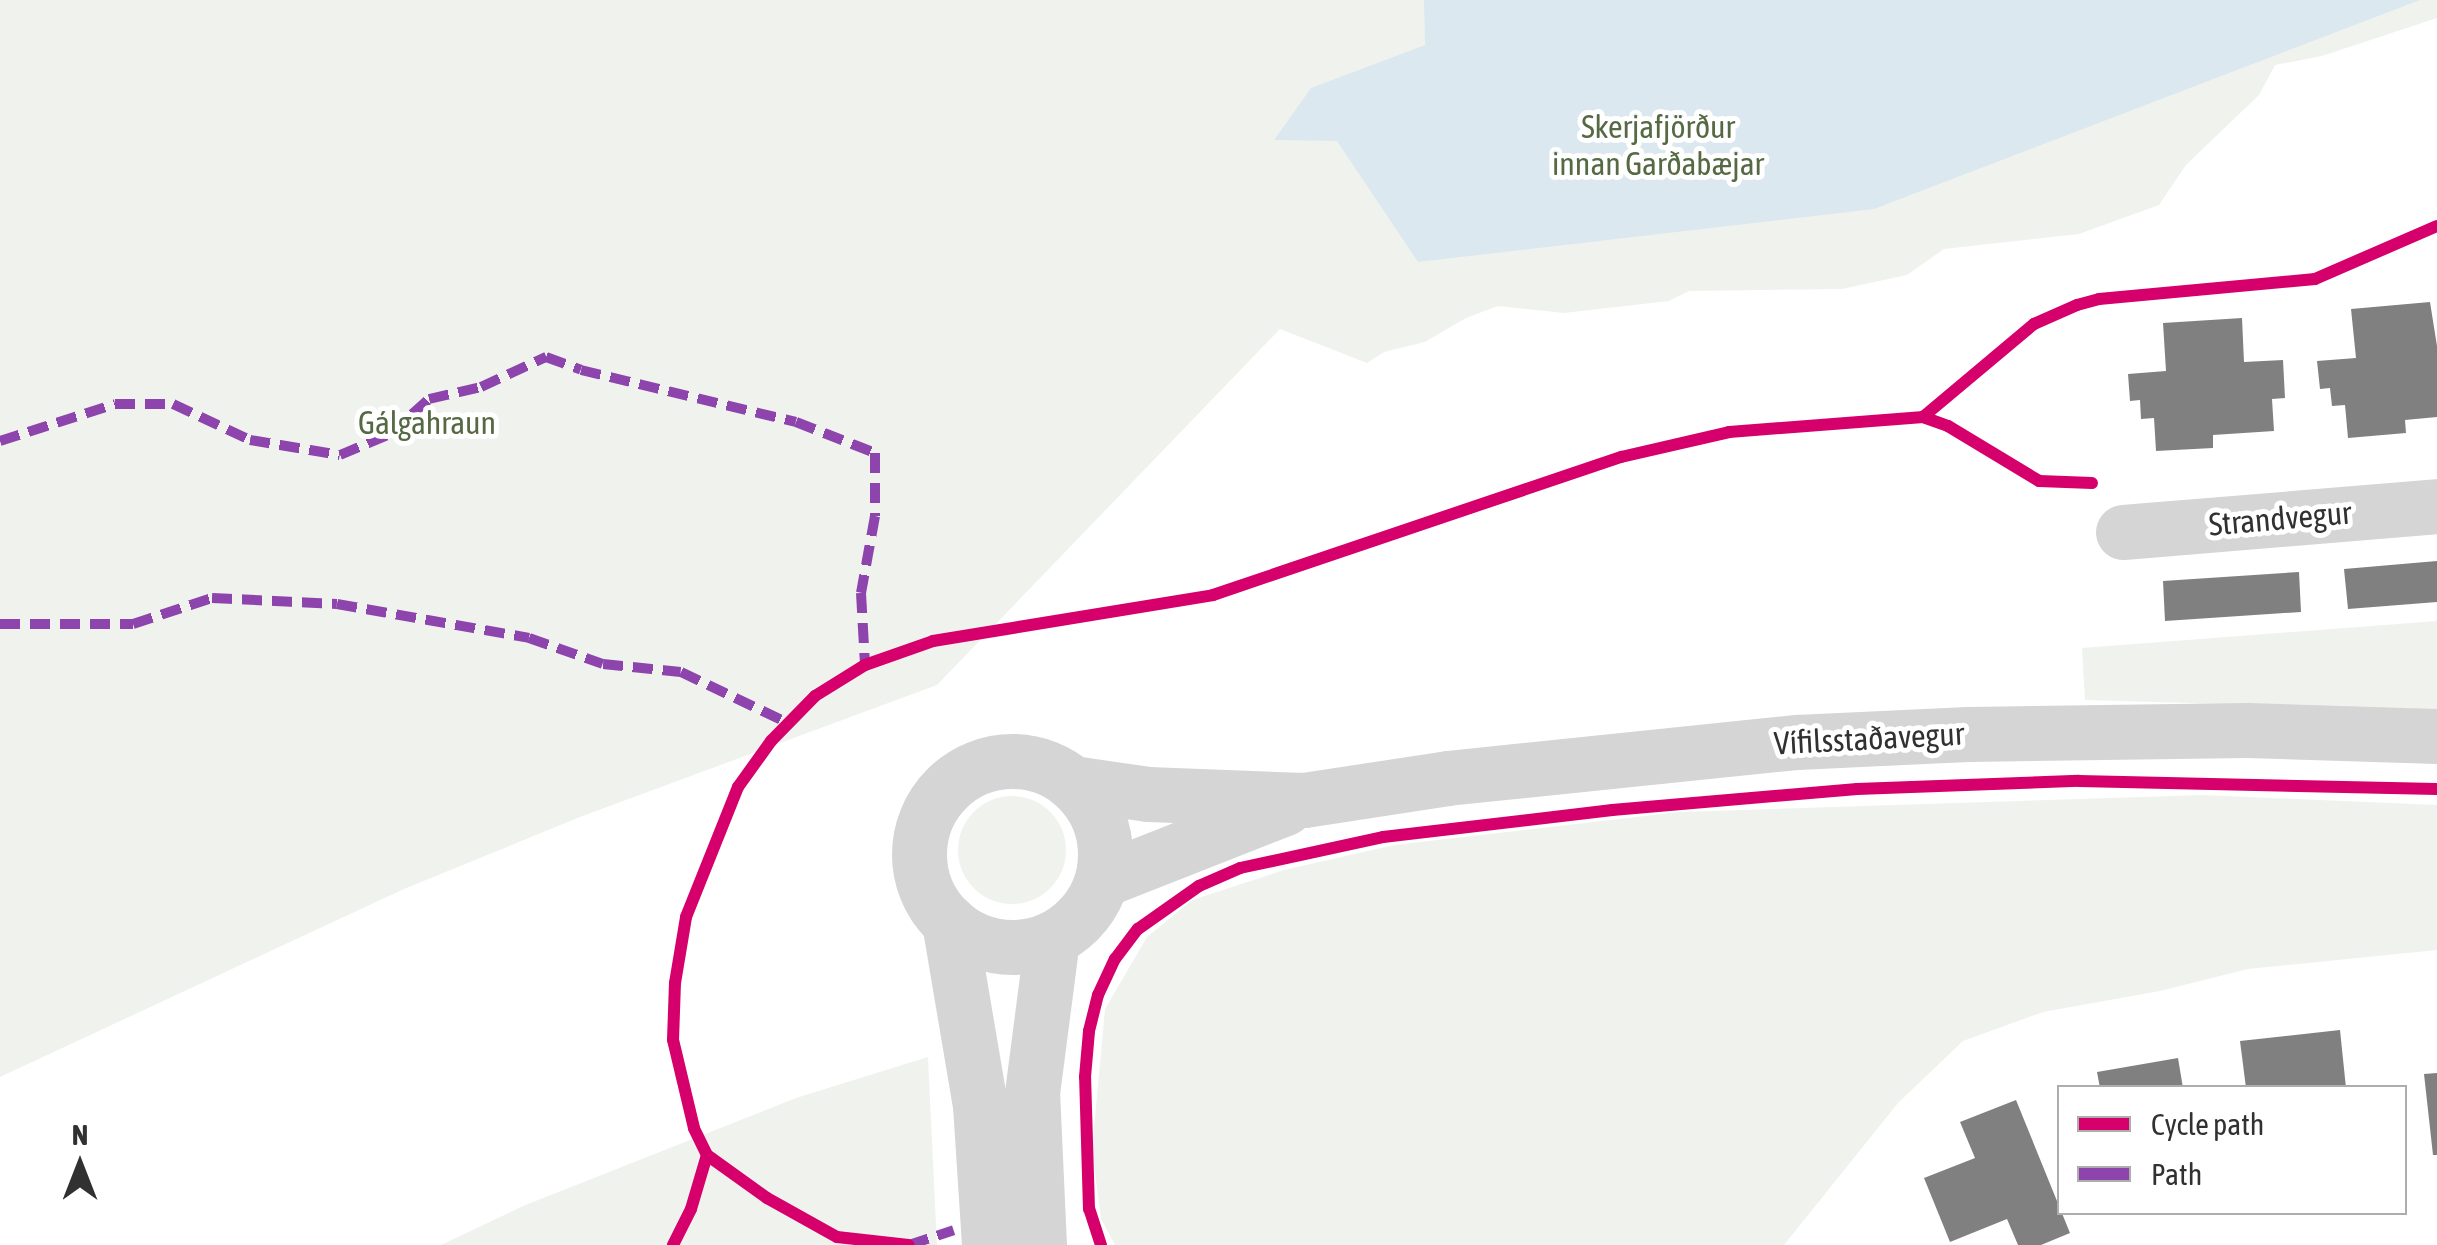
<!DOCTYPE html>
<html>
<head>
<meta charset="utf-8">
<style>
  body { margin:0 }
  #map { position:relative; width:2437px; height:1245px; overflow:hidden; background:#fff; font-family:"Asap Condensed",sans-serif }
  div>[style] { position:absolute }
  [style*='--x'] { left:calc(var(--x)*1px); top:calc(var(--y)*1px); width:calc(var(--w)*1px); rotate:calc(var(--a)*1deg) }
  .green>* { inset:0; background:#f0f3ed }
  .round { border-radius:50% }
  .water>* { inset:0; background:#dce8ef }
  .building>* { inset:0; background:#808080 }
  .minor>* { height:55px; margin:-27.5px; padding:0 27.5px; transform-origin:27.5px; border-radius:27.5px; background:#d5d5d5 }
  .minor>.ring { margin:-27.5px; padding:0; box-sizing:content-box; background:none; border:55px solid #d5d5d5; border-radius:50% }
  .quiet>* { height:10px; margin-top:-5px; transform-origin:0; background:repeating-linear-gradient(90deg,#8e44ad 0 20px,transparent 0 30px) }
  .cycleway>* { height:12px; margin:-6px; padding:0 6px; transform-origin:6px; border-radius:6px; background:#d6006c }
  span { translate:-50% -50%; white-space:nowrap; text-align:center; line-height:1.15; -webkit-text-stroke:10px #fff; paint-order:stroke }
  .park-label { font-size:32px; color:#556943 }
  .street-label { font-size:32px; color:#313131 }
  .legend { position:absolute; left:2057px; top:1085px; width:350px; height:130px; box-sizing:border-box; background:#fff; border:2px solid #adadad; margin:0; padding:12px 18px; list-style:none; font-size:30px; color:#313131 }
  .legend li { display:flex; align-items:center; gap:20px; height:50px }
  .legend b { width:50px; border:2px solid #adadad }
  .north { position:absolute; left:30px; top:1115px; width:100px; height:100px; -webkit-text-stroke:8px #fff; paint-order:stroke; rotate:0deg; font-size:28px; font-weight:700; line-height:40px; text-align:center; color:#313131 }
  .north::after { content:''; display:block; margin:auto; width:35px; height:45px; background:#313131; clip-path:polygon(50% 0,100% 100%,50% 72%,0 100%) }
</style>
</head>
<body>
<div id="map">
  <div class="green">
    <i style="clip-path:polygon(0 0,2437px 0,2437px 18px,2322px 56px,2275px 65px,2259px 95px,2186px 165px,2159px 205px,2079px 234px,1944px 249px,1907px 275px,1842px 289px,1689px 291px,1669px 301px,1564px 313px,1498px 306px,1466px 318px,1425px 342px,1384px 352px,1367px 363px,1280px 329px,937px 685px,580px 817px,404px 889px,0 1077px)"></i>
    <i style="clip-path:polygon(2437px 621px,2437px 710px,2085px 700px,2082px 648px)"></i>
    <i style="clip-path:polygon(2203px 795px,2437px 805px,2437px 950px,2248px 969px,2160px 991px,2043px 1012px,1963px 1041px,1898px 1103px,1784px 1245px,1115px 1245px,1101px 1219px,1092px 1150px,1105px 1009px,1147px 937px,1192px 900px,1284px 870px,1394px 845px,1679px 812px)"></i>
    <i class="round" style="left:958px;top:796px;width:108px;height:108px"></i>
    <i style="clip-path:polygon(928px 1057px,937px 1245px,441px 1245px,523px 1206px,796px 1098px)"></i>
  </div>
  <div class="water">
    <i style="clip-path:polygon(1424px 0,2420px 0,1874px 209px,1418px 262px,1337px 141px,1274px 140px,1311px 88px,1425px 45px)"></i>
  </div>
  <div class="building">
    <i style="clip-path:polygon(2430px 302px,2437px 346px,2437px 417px,2405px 420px,2406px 433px,2348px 438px,2345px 405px,2332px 406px,2330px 388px,2320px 389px,2317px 361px,2356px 358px,2351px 309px)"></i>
    <i style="clip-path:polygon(2242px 318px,2244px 362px,2283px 360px,2285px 398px,2272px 399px,2274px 431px,2213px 435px,2213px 448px,2156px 451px,2154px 418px,2141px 419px,2140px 400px,2130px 401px,2128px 374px,2166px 371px,2163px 323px)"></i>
    <i style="clip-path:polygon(2437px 561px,2437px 602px,2348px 609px,2344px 569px)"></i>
    <i style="clip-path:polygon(2299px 572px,2301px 612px,2165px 621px,2163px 581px)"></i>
    <i style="clip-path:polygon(2340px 1030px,2346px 1088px,2246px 1088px,2240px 1041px)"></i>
    <i style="clip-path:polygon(2178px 1058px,2183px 1088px,2100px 1088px,2097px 1072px)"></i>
    <i style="clip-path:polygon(2437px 1073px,2437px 1155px,2433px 1155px,2424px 1074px)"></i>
    <i style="clip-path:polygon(2016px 1100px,2070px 1233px,2041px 1245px,2018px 1245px,2007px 1219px,1950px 1242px,1924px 1178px,1975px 1158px,1960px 1122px)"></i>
  </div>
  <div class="minor">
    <i style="--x:2123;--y:532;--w:315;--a:-4.7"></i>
    <i class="ring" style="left:919px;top:761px;width:131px;height:131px"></i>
    <i style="--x:1072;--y:783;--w:77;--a:8.2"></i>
    <i style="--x:1148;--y:794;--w:156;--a:2.2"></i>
    <i style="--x:1304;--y:800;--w:145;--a:-8.7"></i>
    <i style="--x:1447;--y:778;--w:352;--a:-5.9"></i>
    <i style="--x:1797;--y:742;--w:171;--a:-2.7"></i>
    <i style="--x:1968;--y:734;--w:279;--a:-0.8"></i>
    <i style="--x:2247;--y:730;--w:190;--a:1.8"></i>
    <i style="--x:1102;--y:880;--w:197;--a:-21.5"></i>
    <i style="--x:949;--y:922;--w:186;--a:80.4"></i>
    <i style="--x:980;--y:1105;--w:140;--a:86.3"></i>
    <i style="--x:1039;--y:1245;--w:152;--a:-92.6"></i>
    <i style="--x:1032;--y:1093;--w:156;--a:-82.6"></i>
  </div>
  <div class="quiet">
    <i style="--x:0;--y:441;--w:121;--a:-17.8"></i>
    <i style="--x:115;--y:404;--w:58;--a:0"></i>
    <i style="--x:173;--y:404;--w:85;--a:25.1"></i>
    <i style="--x:250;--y:440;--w:91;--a:9.5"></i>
    <i style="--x:340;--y:455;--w:54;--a:-22.8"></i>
    <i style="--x:390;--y:434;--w:52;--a:-41.9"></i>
    <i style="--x:429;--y:399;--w:53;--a:-13"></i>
    <i style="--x:481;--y:387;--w:72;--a:-24.8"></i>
    <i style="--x:546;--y:357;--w:37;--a:20"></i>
    <i style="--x:581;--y:370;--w:221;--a:13.6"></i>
    <i style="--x:796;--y:422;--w:85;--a:21.4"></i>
    <i style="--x:875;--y:453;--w:63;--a:90"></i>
    <i style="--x:875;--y:516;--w:78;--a:100.3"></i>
    <i style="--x:861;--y:593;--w:72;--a:86.8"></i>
    <i style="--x:0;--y:624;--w:133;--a:0"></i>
    <i style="--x:133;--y:624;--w:83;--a:-18.2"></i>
    <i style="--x:212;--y:598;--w:125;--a:2.7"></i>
    <i style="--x:337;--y:604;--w:195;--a:10"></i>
    <i style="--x:529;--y:638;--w:78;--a:19.4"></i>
    <i style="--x:603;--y:664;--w:78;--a:5.9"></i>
    <i style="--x:681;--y:672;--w:119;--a:25.5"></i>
    <i style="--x:909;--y:1245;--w:47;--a:-18.4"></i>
  </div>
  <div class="cycleway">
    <i style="--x:1923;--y:417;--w:27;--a:20"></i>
    <i style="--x:1948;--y:426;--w:106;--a:31.1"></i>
    <i style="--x:2039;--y:481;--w:53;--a:2.2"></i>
    <i style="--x:707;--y:1155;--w:74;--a:35.6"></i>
    <i style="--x:767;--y:1198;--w:80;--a:29.1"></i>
    <i style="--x:837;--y:1237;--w:72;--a:6.3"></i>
    <i style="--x:673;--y:1245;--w:40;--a:-63.4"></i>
    <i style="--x:691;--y:1209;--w:56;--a:-73.5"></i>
    <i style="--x:707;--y:1155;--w:30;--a:-116"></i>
    <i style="--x:694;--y:1128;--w:90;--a:-103.4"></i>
    <i style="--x:673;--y:1040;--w:57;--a:-88"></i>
    <i style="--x:675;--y:983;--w:67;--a:-80.5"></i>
    <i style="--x:686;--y:917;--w:140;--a:-68.2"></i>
    <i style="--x:738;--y:787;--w:57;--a:-54.3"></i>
    <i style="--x:771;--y:741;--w:63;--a:-45.6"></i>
    <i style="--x:815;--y:696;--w:59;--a:-31.8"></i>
    <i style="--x:865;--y:665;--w:72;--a:-19.4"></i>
    <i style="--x:933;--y:641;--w:284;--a:-9.3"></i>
    <i style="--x:1213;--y:595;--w:431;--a:-18.7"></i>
    <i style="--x:1621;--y:457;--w:111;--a:-13"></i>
    <i style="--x:1729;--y:432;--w:195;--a:-4.4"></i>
    <i style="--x:1923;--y:417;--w:145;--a:-40"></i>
    <i style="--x:2034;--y:324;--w:47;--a:-23.8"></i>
    <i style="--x:2077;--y:305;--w:23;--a:-15"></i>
    <i style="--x:2099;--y:299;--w:217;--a:-5.3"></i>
    <i style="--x:2315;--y:279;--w:133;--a:-23.5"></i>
    <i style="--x:1101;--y:1245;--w:38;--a:-108"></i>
    <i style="--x:1089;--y:1209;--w:132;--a:-91.7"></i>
    <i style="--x:1085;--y:1077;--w:46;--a:-85"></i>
    <i style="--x:1089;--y:1031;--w:37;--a:-76"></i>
    <i style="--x:1098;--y:995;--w:40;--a:-65"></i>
    <i style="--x:1115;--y:959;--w:38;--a:-53"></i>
    <i style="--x:1138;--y:929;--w:75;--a:-35.2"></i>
    <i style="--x:1199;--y:886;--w:45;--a:-23.7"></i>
    <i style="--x:1240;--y:868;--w:146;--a:-12.2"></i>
    <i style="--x:1383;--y:837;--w:231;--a:-6.7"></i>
    <i style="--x:1612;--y:810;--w:246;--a:-4.9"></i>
    <i style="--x:1857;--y:789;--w:222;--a:-2.1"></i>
    <i style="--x:2079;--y:781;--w:358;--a:1.3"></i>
  </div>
  <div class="park-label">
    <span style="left:1658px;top:146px">Skerjafjörður<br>innan Garðabæjar</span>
    <span style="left:427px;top:423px">Gálgahraun</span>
  </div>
  <div class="street-label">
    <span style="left:2280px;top:519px;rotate:-5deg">Strandvegur</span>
    <span style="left:1869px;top:739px;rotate:-3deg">Vífilsstaðavegur</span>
  </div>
  <ul class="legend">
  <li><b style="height:12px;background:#d6006c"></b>Cycle path</li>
  <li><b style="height:12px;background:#8e44ad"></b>Path</li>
  </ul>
  <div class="north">N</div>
</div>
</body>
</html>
